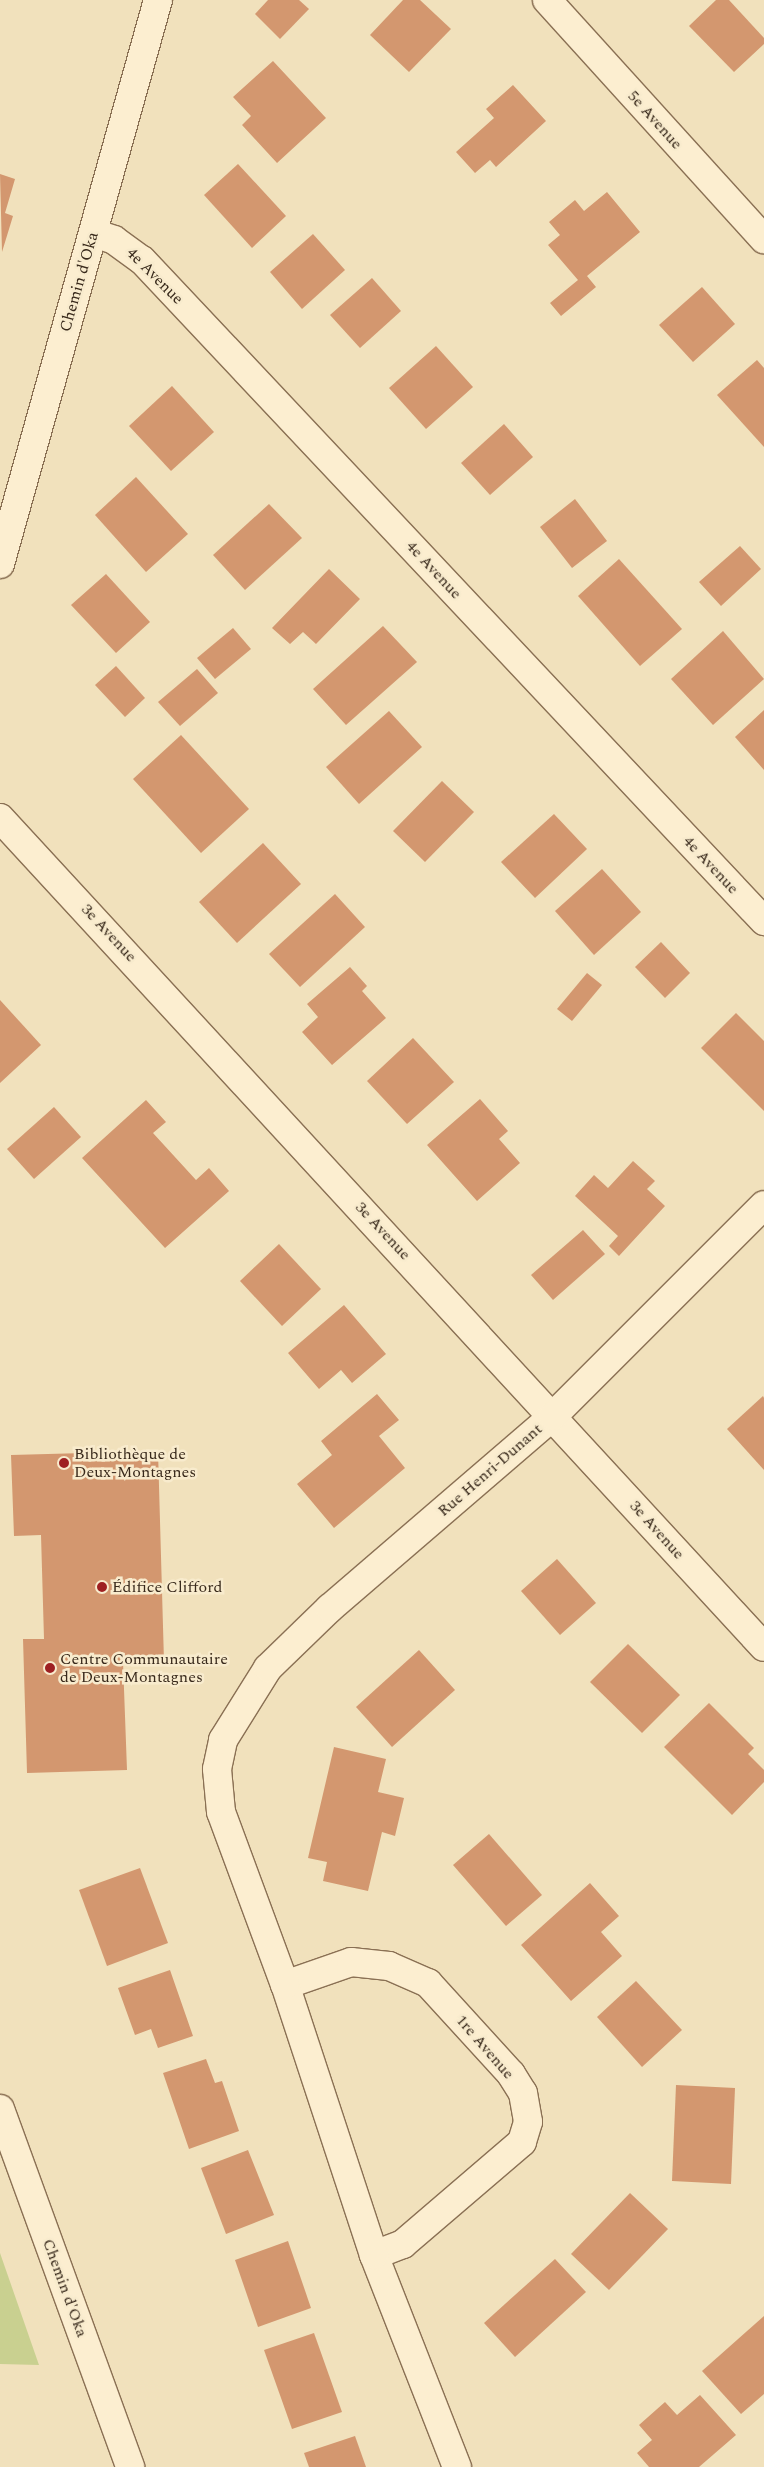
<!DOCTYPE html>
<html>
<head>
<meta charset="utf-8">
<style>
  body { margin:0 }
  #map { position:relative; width:764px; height:2467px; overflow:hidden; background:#f1e1bc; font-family:Spectral,serif }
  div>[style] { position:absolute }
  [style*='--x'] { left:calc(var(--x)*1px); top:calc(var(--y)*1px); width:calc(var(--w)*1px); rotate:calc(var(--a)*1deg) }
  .green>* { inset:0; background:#c9d090 }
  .building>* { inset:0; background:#d3976f }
  .roads { filter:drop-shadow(1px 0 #8a7054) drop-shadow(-1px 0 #8a7054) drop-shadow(0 1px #8a7054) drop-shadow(0 -1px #8a7054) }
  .street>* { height:28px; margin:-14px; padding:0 14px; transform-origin:14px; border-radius:14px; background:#fceed0 }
  .secondary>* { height:28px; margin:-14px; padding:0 14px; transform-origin:14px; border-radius:14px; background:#fceed0 }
  .dots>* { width:14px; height:14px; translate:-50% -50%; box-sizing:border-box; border:2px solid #f8ebcd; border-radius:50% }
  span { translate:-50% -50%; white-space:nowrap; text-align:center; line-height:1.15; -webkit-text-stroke:5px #f8ebcd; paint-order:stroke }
  .street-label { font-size:16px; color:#38291b }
  .poi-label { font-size:16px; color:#38291b }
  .left { translate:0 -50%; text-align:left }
</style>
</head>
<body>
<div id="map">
  <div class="green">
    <i style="clip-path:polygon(0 2253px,39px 2365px,0 2364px)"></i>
  </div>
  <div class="building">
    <i style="clip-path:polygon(268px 0,299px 0,309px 9px,280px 39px,255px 14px)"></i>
    <i style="clip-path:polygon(403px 0,420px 0,451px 29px,409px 72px,370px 35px)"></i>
    <i style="clip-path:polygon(716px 0,729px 0,764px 38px,764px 44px,734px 72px,689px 26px)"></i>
    <i style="clip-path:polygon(273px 61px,326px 118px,277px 163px,242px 125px,251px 116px,233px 97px)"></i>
    <i style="clip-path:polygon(513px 85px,546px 121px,496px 167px,490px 160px,475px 173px,456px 152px,494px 118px,486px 109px)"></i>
    <i style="clip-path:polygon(238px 164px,286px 216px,252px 248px,204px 195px)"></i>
    <i style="clip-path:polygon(0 174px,15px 179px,5px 213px,13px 216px,2px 252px)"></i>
    <i style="clip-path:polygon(607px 192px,640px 232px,587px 276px,596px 287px,561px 316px,550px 303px,578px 280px,548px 245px,560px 235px,549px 222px,575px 200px,584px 211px)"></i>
    <i style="clip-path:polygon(313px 234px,345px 270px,302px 309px,270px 272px)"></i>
    <i style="clip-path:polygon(372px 278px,401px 311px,360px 348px,330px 315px)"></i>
    <i style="clip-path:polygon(702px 287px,735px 324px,693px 362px,659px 325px)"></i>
    <i style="clip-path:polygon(436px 346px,473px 387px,426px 429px,389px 388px)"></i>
    <i style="clip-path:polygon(757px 360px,764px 368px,764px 447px,717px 395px)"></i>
    <i style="clip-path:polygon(172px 386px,214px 432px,171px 471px,129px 426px)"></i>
    <i style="clip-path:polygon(504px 424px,533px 457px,490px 495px,461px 463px)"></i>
    <i style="clip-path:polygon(136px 477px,188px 534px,146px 572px,95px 515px)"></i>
    <i style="clip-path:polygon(575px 499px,607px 541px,572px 568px,540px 527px)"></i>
    <i style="clip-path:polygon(269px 504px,302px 538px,245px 590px,213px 555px)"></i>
    <i style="clip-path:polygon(740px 546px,761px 569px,721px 606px,699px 582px)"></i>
    <i style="clip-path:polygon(619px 559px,682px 629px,640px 666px,578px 596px)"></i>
    <i style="clip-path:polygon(329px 569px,360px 599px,316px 644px,303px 632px,290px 644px,272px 628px)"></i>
    <i style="clip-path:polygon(106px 574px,150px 622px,116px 653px,71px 605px)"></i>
    <i style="clip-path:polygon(383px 626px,417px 662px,346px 725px,313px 689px)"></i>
    <i style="clip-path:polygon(233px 628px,251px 649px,215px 679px,197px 658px)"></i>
    <i style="clip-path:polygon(723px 631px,764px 679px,713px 725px,671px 679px)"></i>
    <i style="clip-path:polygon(116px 666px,145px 698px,125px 717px,95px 685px)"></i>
    <i style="clip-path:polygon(197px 669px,218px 693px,180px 726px,158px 702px)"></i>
    <i style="clip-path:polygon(764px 710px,764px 770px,735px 737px)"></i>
    <i style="clip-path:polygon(389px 711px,422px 747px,359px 804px,326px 767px)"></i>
    <i style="clip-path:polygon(181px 735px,249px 809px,201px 853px,133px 779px)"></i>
    <i style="clip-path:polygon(442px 781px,474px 812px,425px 862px,393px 831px)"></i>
    <i style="clip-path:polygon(554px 814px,587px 849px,535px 898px,501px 862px)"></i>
    <i style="clip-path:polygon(263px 843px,301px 884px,237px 943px,199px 902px)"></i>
    <i style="clip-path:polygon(602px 869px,641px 912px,594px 955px,555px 911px)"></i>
    <i style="clip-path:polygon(335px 894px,365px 927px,300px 987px,269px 954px)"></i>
    <i style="clip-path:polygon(661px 942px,690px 973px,665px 998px,635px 967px)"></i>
    <i style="clip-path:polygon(350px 967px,367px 986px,362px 991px,386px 1018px,332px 1065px,302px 1032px,318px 1017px,307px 1004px)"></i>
    <i style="clip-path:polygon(587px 973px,602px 985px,572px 1021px,557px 1009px)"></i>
    <i style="clip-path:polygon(0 1000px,41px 1045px,0 1083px)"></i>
    <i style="clip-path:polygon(736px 1013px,764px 1041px,764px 1111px,701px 1048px)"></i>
    <i style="clip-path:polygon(413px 1038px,454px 1082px,407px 1124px,367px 1081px)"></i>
    <i style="clip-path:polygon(480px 1099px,508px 1131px,499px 1139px,520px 1163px,477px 1201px,427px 1145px)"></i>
    <i style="clip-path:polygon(146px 1100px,166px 1122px,153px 1133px,196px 1180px,209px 1168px,229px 1191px,165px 1248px,82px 1158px)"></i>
    <i style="clip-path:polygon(54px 1107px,81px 1137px,34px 1179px,7px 1149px)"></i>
    <i style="clip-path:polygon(633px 1161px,655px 1181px,647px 1189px,665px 1206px,619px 1256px,609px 1246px,618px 1236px,575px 1196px,594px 1175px,608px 1188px)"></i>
    <i style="clip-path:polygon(583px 1230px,605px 1254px,553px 1300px,531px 1275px)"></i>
    <i style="clip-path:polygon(279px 1244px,321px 1289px,282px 1326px,240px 1281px)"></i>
    <i style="clip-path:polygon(344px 1305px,386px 1354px,352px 1383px,341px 1370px,319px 1389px,288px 1353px)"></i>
    <i style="clip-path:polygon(377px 1394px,399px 1420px,379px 1436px,405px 1468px,334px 1528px,297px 1484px,332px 1455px,321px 1441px)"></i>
    <i style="clip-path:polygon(763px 1396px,764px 1398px,764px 1470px,727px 1429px)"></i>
    <i style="clip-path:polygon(158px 1451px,164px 1661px,123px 1662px,127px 1770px,27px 1773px,23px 1639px,44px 1639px,41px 1535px,14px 1536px,11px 1455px)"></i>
    <i style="clip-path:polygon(557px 1559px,596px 1603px,560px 1635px,521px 1591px)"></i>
    <i style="clip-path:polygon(628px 1644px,680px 1695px,642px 1733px,590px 1682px)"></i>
    <i style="clip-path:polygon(419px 1650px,455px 1690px,392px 1747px,356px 1707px)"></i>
    <i style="clip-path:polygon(709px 1703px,754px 1748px,748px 1754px,764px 1770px,764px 1782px,732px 1815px,664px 1747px)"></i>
    <i style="clip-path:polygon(334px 1747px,386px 1759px,378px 1792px,404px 1798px,395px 1836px,382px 1832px,368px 1891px,323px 1881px,327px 1862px,308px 1858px)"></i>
    <i style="clip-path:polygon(489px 1834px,542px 1895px,506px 1926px,453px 1865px)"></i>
    <i style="clip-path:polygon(140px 1868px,168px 1943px,107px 1966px,79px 1890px)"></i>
    <i style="clip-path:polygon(590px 1883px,619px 1916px,601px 1932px,622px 1956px,571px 2001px,521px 1945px)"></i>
    <i style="clip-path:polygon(170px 1970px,193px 2036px,158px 2048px,151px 2029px,135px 2035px,118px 1988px)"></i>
    <i style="clip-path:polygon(636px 1981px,682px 2030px,642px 2067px,597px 2017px)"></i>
    <i style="clip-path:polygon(206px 2059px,215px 2083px,222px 2081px,239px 2131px,189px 2149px,163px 2073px)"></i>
    <i style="clip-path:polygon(676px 2085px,735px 2088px,731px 2184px,672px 2181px)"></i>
    <i style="clip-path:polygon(248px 2150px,274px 2215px,226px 2234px,201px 2168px)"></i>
    <i style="clip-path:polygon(630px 2193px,668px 2229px,609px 2290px,571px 2254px)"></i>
    <i style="clip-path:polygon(288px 2241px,311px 2308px,258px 2327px,235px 2260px)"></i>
    <i style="clip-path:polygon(555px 2259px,586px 2292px,515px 2357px,484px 2323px)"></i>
    <i style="clip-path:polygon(764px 2316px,764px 2394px,741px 2414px,702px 2371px)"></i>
    <i style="clip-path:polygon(314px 2333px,342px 2412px,292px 2429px,264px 2350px)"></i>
    <i style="clip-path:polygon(700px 2395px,736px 2435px,699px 2467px,649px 2467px,637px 2453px,652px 2440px,639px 2425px,665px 2402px,677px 2415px)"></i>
    <i style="clip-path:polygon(355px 2436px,366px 2467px,309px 2467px,304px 2453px)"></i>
  </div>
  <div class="roads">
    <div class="street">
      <i style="--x:547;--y:0;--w:323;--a:47.8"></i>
      <i style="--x:93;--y:233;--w:22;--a:18"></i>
      <i style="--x:114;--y:240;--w:34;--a:36"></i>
      <i style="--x:142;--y:260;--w:908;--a:46.74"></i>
      <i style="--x:0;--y:818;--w:1127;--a:47.34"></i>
      <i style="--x:285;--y:1985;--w:70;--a:-19.2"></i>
      <i style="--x:351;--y:1962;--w:38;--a:6"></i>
      <i style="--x:389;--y:1966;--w:43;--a:23.6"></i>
      <i style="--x:428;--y:1983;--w:123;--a:47.6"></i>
      <i style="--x:511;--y:2074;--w:22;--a:58"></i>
      <i style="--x:523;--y:2093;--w:29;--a:80"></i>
      <i style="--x:528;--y:2122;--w:21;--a:107"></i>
      <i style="--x:522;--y:2142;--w:157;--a:139.4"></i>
      <i style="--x:403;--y:2244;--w:31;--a:159"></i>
      <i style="--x:457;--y:2467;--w:228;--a:-111.4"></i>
      <i style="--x:374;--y:2255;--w:284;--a:-108.2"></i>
      <i style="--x:285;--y:1985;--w:184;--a:-110.3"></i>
      <i style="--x:221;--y:1812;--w:43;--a:-95.3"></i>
      <i style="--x:217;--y:1769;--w:30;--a:-78"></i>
      <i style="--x:223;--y:1740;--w:85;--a:-58"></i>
      <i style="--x:268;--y:1668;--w:86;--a:-44.1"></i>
      <i style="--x:330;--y:1608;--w:294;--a:-40.7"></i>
      <i style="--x:553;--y:1416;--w:298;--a:-45"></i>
    </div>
    <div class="secondary">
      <i style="--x:0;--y:564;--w:586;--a:-74.35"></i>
      <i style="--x:0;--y:2109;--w:381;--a:70"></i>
    </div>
  </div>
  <div class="dots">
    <i style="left:64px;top:1463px;background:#9e2022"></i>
    <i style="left:102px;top:1587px;background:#9e2022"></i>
    <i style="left:50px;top:1668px;background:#9e2022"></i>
  </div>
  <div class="street-label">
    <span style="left:655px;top:120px;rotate:48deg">5e Avenue</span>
    <span style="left:155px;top:276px;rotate:45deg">4e Avenue</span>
    <span style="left:79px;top:282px;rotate:-74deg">Chemin d'Oka</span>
    <span style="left:434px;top:570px;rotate:47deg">4e Avenue</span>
    <span style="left:711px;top:865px;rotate:47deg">4e Avenue</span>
    <span style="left:109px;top:933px;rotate:47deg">3e Avenue</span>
    <span style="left:383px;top:1231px;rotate:47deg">3e Avenue</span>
    <span style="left:490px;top:1470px;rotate:-41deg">Rue Henri-Dunant</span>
    <span style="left:657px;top:1530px;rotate:48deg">3e Avenue</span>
    <span style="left:485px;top:2047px;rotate:49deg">1re Avenue</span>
    <span style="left:65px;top:2288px;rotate:70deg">Chemin d'Oka</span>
  </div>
  <div class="poi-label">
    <span class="left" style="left:74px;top:1463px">Bibliothèque de<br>Deux-Montagnes</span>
    <span class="left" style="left:112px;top:1587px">Édifice Clifford</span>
    <span class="left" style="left:60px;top:1668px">Centre Communautaire<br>de Deux-Montagnes</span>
  </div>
</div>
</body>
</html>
